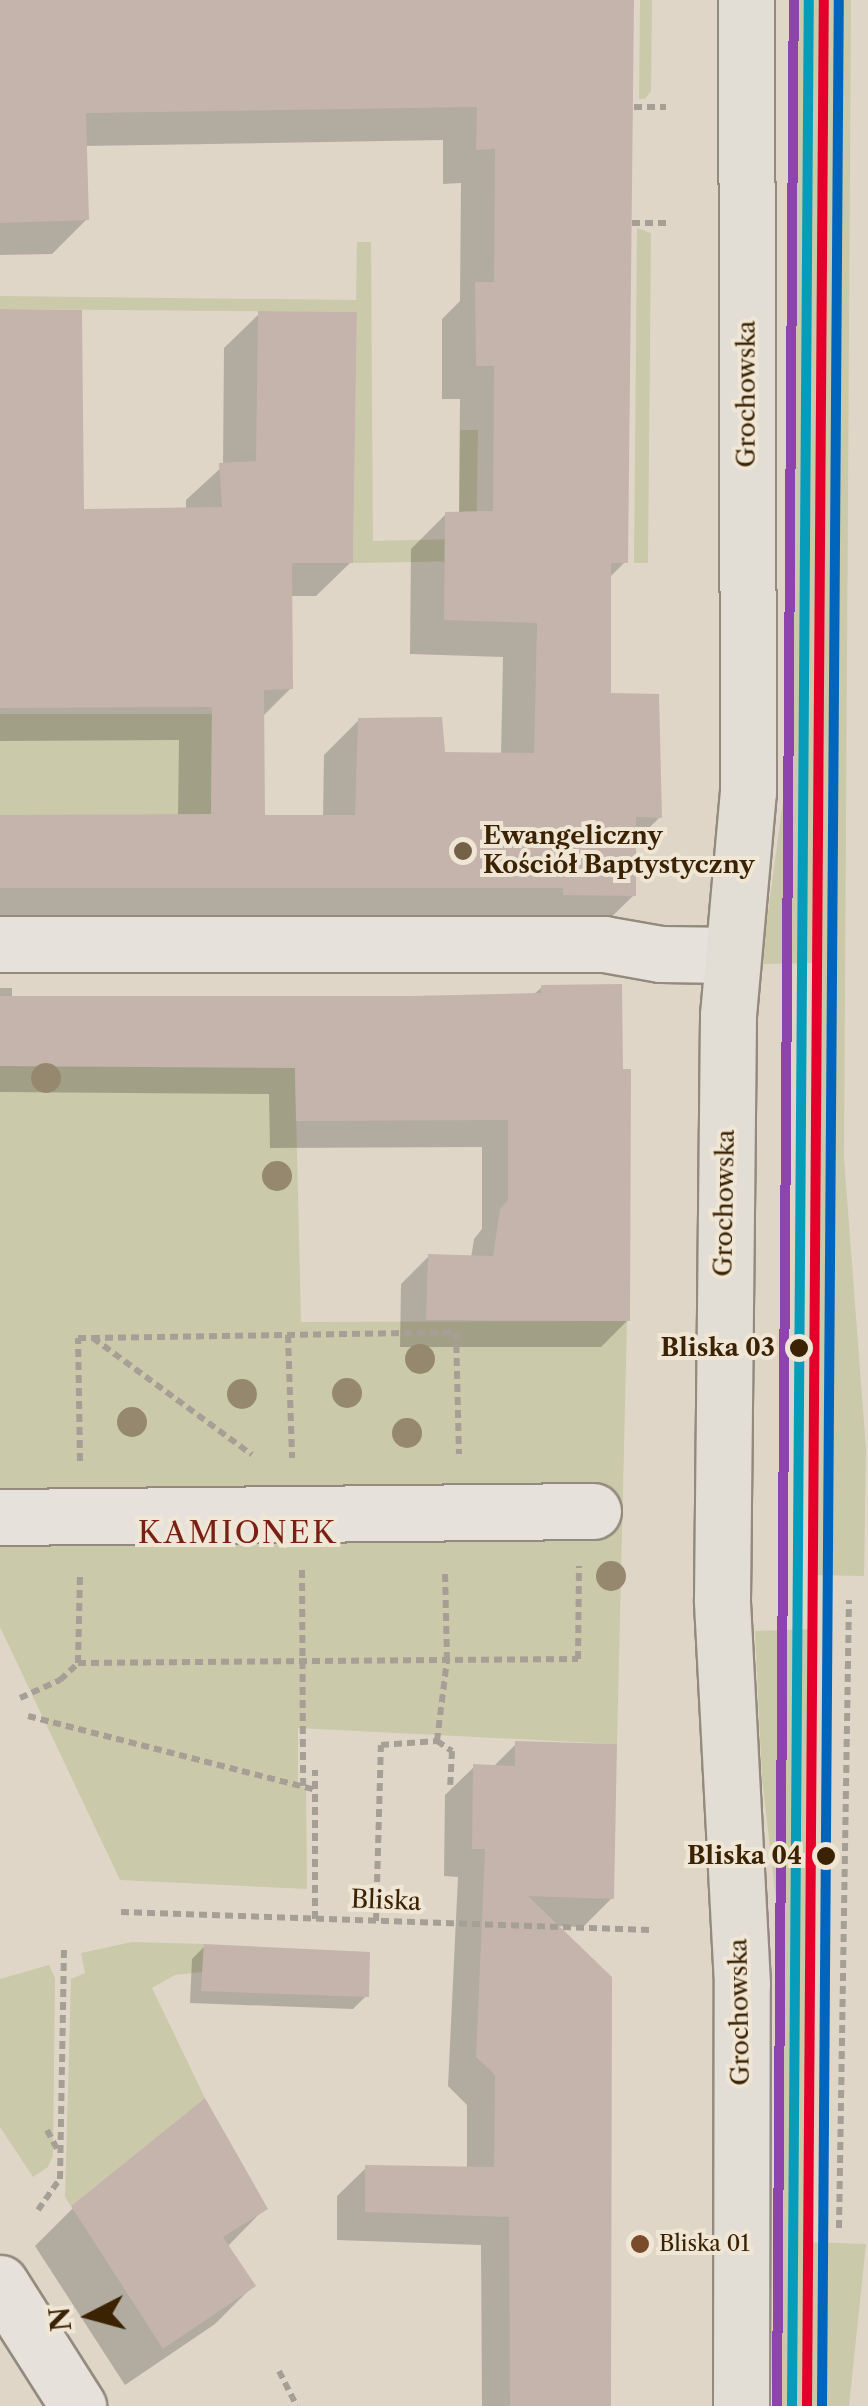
<!DOCTYPE html>
<html>
<head>
<meta charset="utf-8">
<style>
  body { margin:0 }
  #map { position:relative; width:868px; height:2406px; overflow:hidden; background:#dfd6c8; font-family:"Libre Caslon Text",serif }
  div>[style] { position:absolute }
  [style*='--x'] { left:calc(var(--x)*1px); top:calc(var(--y)*1px); width:calc(var(--w)*1px); rotate:calc(var(--a)*1deg) }
  .green>* { inset:0; background:#cac9a9 }
  .shadow>* { inset:0; background:#0003 }
  .building>* { inset:0; background:#c5b4ab }
  .path>* { height:6px; margin-top:-3px; transform-origin:0; background:repeating-linear-gradient(90deg,#a59f96 0 8px,transparent 0 13px) }
  .roads { filter:drop-shadow(2px 0 #938b7e) drop-shadow(-2px 0 #938b7e) drop-shadow(0 2px #938b7e) drop-shadow(0 -2px #938b7e) }
  .minor>* { height:55px; margin:-27.5px; padding:0 27.5px; transform-origin:27.5px; border-radius:27.5px; background:#e6e2db }
  .major>* { height:55px; margin:-27.5px; padding:0 27.5px; transform-origin:27.5px; border-radius:27.5px; background:#e2ddd5 }
  .tram-1>* { height:10px; margin:-5px; padding:0 5px; transform-origin:5px; border-radius:5px; background:#069cba }
  .tram-2>* { height:10px; margin:-5px; padding:0 5px; transform-origin:5px; border-radius:5px; background:#e4002b }
  .tram-3>* { height:10px; margin:-5px; padding:0 5px; transform-origin:5px; border-radius:5px; background:#8e44ad }
  .tram-4>* { height:10px; margin:-5px; padding:0 5px; transform-origin:5px; border-radius:5px; background:#0065bd }
  .trees>* { width:30px; height:30px; margin:-15px; border-radius:50%; background:#96886f }
  .dots>* { width:28px; height:28px; translate:-50% -50%; box-sizing:border-box; border:5px solid #f0e6d5; border-radius:50% }
  span { translate:-50% -50%; white-space:nowrap; text-align:center; line-height:1.15; -webkit-text-stroke:8px #f0e6d5; paint-order:stroke }
  .bus-label { font-size:22px; color:#3a2202 }
  .left { translate:0 -50%; text-align:left }
  .street-label { font-size:25px; color:#3a2202 }
  .poi-label { font-size:25px; color:#3a2202; font-weight:700 }
  .stop-label { font-size:25px; color:#3a2202; font-weight:700 }
  .right { translate:-100% -50%; text-align:right }
  .quarter-label { font-size:30px; color:#7a1f14; letter-spacing:2.5px }
  .north { position:absolute; left:40px; top:2266px; width:100px; height:100px; -webkit-text-stroke:8px #f0e6d5; paint-order:stroke; rotate:264deg; font-size:28px; font-weight:700; line-height:40px; text-align:center; color:#3a2202 }
  .north::after { content:''; display:block; margin:auto; width:35px; height:45px; background:#3a2202; clip-path:polygon(50% 0,100% 100%,50% 72%,0 100%) }
</style>
</head>
<body>
<div id="map">
  <div class="green">
    <i style="clip-path:polygon(640px 0,652px 0,651px 91px,645px 99px,639px 99px)"></i>
    <i style="clip-path:polygon(791px 0,851px 0,844px 1158px,866px 1449px,864px 1576px,809px 1575px,814px 963px,761px 964px,787px 772px)"></i>
    <i style="clip-path:polygon(637px 228px,651px 233px,648px 563px,634px 563px)"></i>
    <i style="clip-path:polygon(357px 242px,371px 242px,373px 541px,459px 539px,460px 430px,478px 430px,476px 561px,353px 563px,357px 312px,0 309px,0 296px,356px 300px)"></i>
    <i style="clip-path:polygon(0 714px,212px 714px,211px 815px,0 815px)"></i>
    <i style="clip-path:polygon(0 1066px,295px 1067px,301px 1322px,627px 1321px,617px 1744px,298px 1728px,298px 1785px,306px 1788px,307px 1889px,120px 1880px,0 1627px)"></i>
    <i style="clip-path:polygon(813px 1629px,805px 2242px,866px 2244px,849px 2406px,778px 2406px,781px 1942px,762px 1778px,755px 1631px)"></i>
    <i style="clip-path:polygon(132px 1942px,204px 1944px,202px 1972px,175px 1975px,152px 1988px,205px 2098px,71px 2206px,65px 2197px,71px 1979px,85px 1973px,81px 1953px)"></i>
    <i style="clip-path:polygon(49px 1965px,55px 1978px,53px 2155px,48px 2167px,33px 2177px,0 2127px,0 1979px)"></i>
  </div>
  <div class="shadow">
    <i style="clip-path:polygon(0 0,631px 0,625px 562px,609px 578px,609px 695px,660px 817px,634px 843px,634px 895px,599px 929px,0 921px,0 817px,178px 817px,179px 740px,0 741px,0 312px,82px 511px,186px 510px,186px 500px,223px 466px,224px 348px,259px 314px,351px 562px,316px 596px,290px 596px,291px 688px,262px 717px,262px 818px,323px 818px,324px 755px,359px 720px,443px 754px,501px 755px,503px 657px,410px 654px,411px 549px,446px 514px,459px 514px,460px 399px,442px 399px,442px 319px,460px 301px,461px 183px,443px 184px,443px 140px,84px 146px,87px 219px,52px 254px,0 255px)"></i>
    <i style="clip-path:polygon(542px 987px,628px 1320px,601px 1347px,400px 1347px,401px 1284px,429px 1256px,471px 1258px,474px 1239px,482px 1229px,482px 1147px,270px 1148px,269px 1094px,0 1092px,0 988px,12px 988px,12px 998px,411px 998px,533px 995px)"></i>
    <i style="clip-path:polygon(516px 1744px,612px 1898px,583px 1927px,556px 1926px,608px 2406px,482px 2406px,481px 2245px,337px 2240px,337px 2196px,366px 2168px,467px 2169px,467px 2105px,448px 2086px,458px 1877px,444px 1876px,445px 1795px,474px 1767px,492px 1768px)"></i>
    <i style="clip-path:polygon(205px 1946px,366px 1996px,353px 2009px,190px 2003px,192px 1959px)"></i>
    <i style="clip-path:polygon(73px 2208px,265px 2208px,227px 2247px,253px 2286px,215px 2324px,125px 2385px,35px 2246px)"></i>
  </div>
  <div class="building">
    <i style="clip-path:polygon(0 0,634px 0,628px 563px,611px 563px,611px 693px,659px 694px,662px 818px,636px 817px,636px 896px,563px 895px,563px 888px,0 888px,0 815px,211px 814px,212px 707px,0 708px,0 309px,82px 310px,84px 509px,222px 507px,219px 463px,256px 461px,258px 311px,357px 312px,353px 563px,292px 563px,293px 689px,264px 690px,265px 815px,355px 815px,358px 718px,442px 717px,445px 752px,534px 753px,537px 623px,444px 620px,445px 512px,493px 511px,494px 366px,476px 366px,475px 282px,494px 282px,495px 149px,476px 150px,477px 107px,86px 113px,89px 220px,0 223px)"></i>
    <i style="clip-path:polygon(622px 984px,623px 1069px,631px 1069px,630px 1321px,426px 1320px,428px 1254px,493px 1256px,500px 1209px,508px 1200px,508px 1120px,296px 1121px,295px 1068px,0 1066px,0 996px,411px 996px,541px 993px,541px 985px)"></i>
    <i style="clip-path:polygon(515px 1741px,617px 1744px,614px 1899px,528px 1896px,612px 1977px,611px 2406px,510px 2406px,509px 2217px,365px 2212px,365px 2165px,494px 2167px,495px 2075px,476px 2057px,485px 1849px,472px 1849px,473px 1764px,515px 1766px)"></i>
    <i style="clip-path:polygon(204px 1944px,370px 1952px,369px 1997px,201px 1991px)"></i>
    <i style="clip-path:polygon(205px 2098px,268px 2209px,223px 2237px,256px 2286px,163px 2349px,71px 2206px)"></i>
  </div>
  <div class="path">
    <i style="--x:634;--y:107;--w:32;--a:0"></i>
    <i style="--x:632;--y:223;--w:34;--a:0"></i>
    <i style="--x:288;--y:1335;--w:123;--a:88.1"></i>
    <i style="--x:93;--y:1338;--w:197;--a:36.3"></i>
    <i style="--x:80;--y:1461;--w:123;--a:-90.9"></i>
    <i style="--x:78;--y:1338;--w:14;--a:0"></i>
    <i style="--x:92;--y:1338;--w:364;--a:-0.9"></i>
    <i style="--x:456;--y:1332;--w:122;--a:88.6"></i>
    <i style="--x:302;--y:1570;--w:217;--a:89.7"></i>
    <i style="--x:78;--y:1663;--w:500;--a:-0.46"></i>
    <i style="--x:578;--y:1659;--w:93;--a:-89.4"></i>
    <i style="--x:20;--y:1698;--w:44;--a:-24.2"></i>
    <i style="--x:60;--y:1680;--w:25;--a:-43"></i>
    <i style="--x:78;--y:1663;--w:90;--a:-88.7"></i>
    <i style="--x:28;--y:1716;--w:297;--a:14.4"></i>
    <i style="--x:437;--y:1741;--w:82;--a:-83"></i>
    <i style="--x:447;--y:1660;--w:91;--a:-91.3"></i>
    <i style="--x:121;--y:1912;--w:530;--a:1.95"></i>
    <i style="--x:315;--y:1919;--w:149;--a:-90"></i>
    <i style="--x:376;--y:1921;--w:176;--a:-88.4"></i>
    <i style="--x:381;--y:1745;--w:56;--a:-4.1"></i>
    <i style="--x:437;--y:1741;--w:18;--a:34"></i>
    <i style="--x:452;--y:1751;--w:34;--a:93"></i>
    <i style="--x:47;--y:2130;--w:24;--a:62"></i>
    <i style="--x:38;--y:2210;--w:38;--a:-55"></i>
    <i style="--x:60;--y:2179;--w:229;--a:-89"></i>
    <i style="--x:839;--y:2228;--w:628;--a:-89.09"></i>
    <i style="--x:279;--y:2371;--w:39;--a:63"></i>
  </div>
  <div class="roads">
    <div class="minor">
      <i style="--x:0;--y:944;--w:604;--a:0"></i>
      <i style="--x:604;--y:944;--w:58;--a:10"></i>
      <i style="--x:661;--y:954;--w:72;--a:0.8"></i>
      <i style="--x:0;--y:1517;--w:593;--a:-0.58"></i>
      <i style="--x:0;--y:2283;--w:146;--a:57.6"></i>
    </div>
    <div class="major">
      <i style="--x:741;--y:2406;--w:422;--a:-89.9"></i>
      <i style="--x:742;--y:1984;--w:385;--a:-93"></i>
      <i style="--x:722;--y:1600;--w:585;--a:-89.41"></i>
      <i style="--x:728;--y:1015;--w:224;--a:-84.9"></i>
      <i style="--x:748;--y:792;--w:792;--a:-90.14"></i>
    </div>
  </div>
  <div class="tram-1">
    <i style="--x:792;--y:2406;--w:2406;--a:-89.6"></i>
  </div>
  <div class="tram-2">
    <i style="--x:807;--y:2406;--w:2406;--a:-89.6"></i>
  </div>
  <div class="tram-3">
    <i style="--x:777;--y:2406;--w:2406;--a:-89.6"></i>
  </div>
  <div class="tram-4">
    <i style="--x:822;--y:2406;--w:2406;--a:-89.6"></i>
  </div>
  <div class="trees">
    <i style="left:46px;top:1078px"></i>
    <i style="left:277px;top:1176px"></i>
    <i style="left:420px;top:1359px"></i>
    <i style="left:347px;top:1393px"></i>
    <i style="left:242px;top:1394px"></i>
    <i style="left:132px;top:1422px"></i>
    <i style="left:407px;top:1433px"></i>
    <i style="left:611px;top:1576px"></i>
  </div>
  <div class="dots">
    <i style="left:463px;top:851px;background:#746147"></i>
    <i style="left:799px;top:1348px;background:#3a2202"></i>
    <i style="left:826px;top:1856px;background:#3a2202"></i>
    <i style="left:640px;top:2244px;background:#7a4b2a"></i>
  </div>
  <div class="bus-label">
    <span class="left" style="left:659px;top:2244px">Bliska 01</span>
  </div>
  <div class="street-label">
    <span style="left:747px;top:394px;rotate:-90deg">Grochowska</span>
    <span style="left:725px;top:1203px;rotate:-89deg">Grochowska</span>
    <span style="left:386px;top:1901px;rotate:2deg">Bliska</span>
    <span style="left:740px;top:2012px;rotate:-91deg">Grochowska</span>
  </div>
  <div class="poi-label">
    <span class="left" style="left:483px;top:851px">Ewangeliczny<br>Kościół Baptystyczny</span>
  </div>
  <div class="stop-label">
    <span class="right" style="left:775px;top:1348px">Bliska 03</span>
    <span class="right" style="left:802px;top:1856px">Bliska 04</span>
  </div>
  <div class="quarter-label">
    <span style="left:238px;top:1533px">KAMIONEK</span>
  </div>
  <div class="north">N</div>
</div>
</body>
</html>
